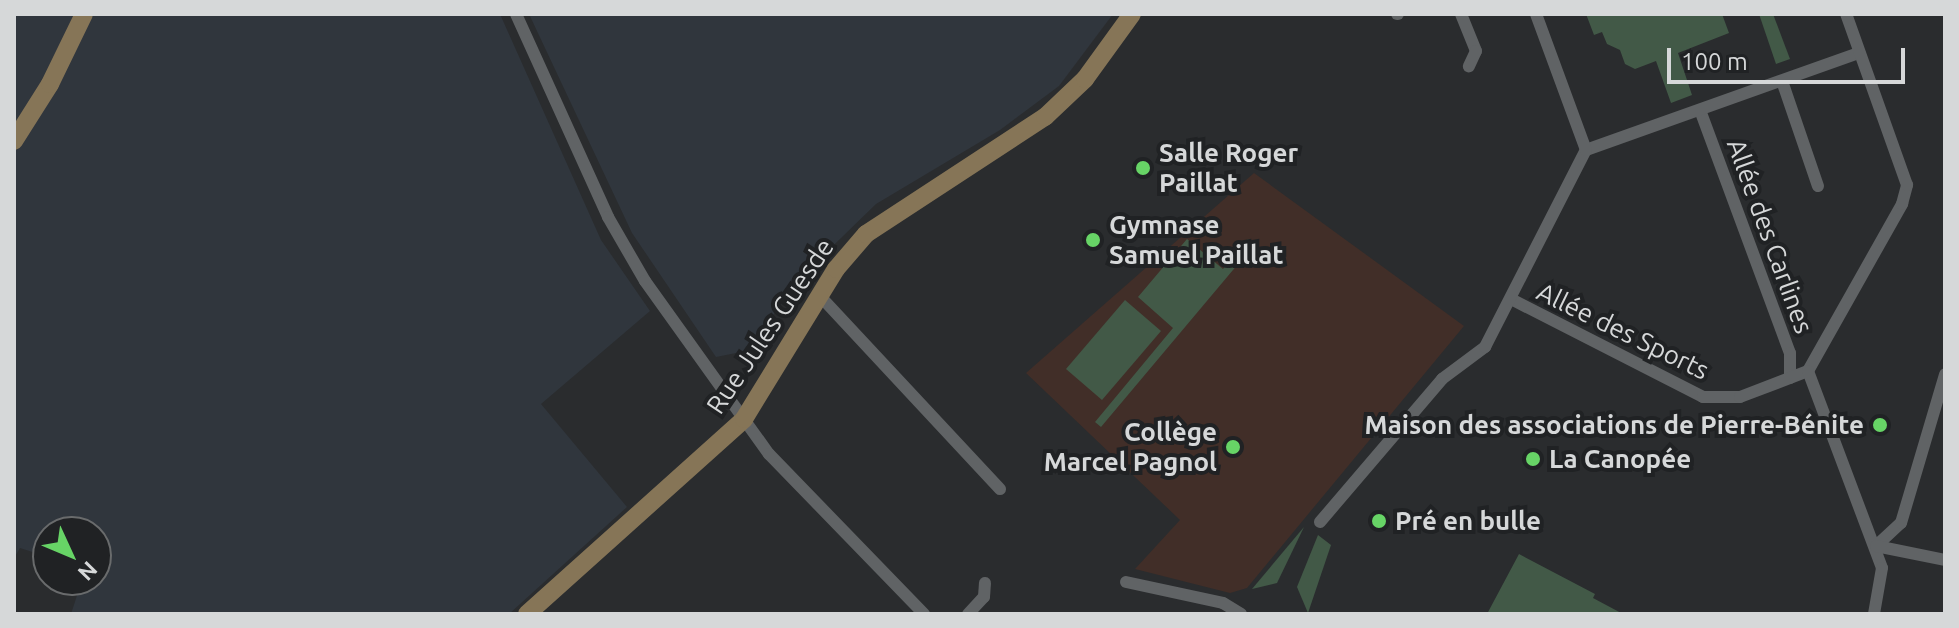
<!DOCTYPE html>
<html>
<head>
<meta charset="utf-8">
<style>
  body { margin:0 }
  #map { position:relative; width:1959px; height:628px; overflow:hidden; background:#2a2c2e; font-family:Ubuntu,sans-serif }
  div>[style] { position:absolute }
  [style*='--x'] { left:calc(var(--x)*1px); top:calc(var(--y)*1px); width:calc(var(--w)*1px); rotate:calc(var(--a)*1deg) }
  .built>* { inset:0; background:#30363d }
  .education>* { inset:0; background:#412e28 }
  .green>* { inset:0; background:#425947 }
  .street>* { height:12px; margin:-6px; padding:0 6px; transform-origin:6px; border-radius:6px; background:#606365 }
  .secondary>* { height:18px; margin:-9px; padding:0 9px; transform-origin:9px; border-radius:9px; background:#867557 }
  .dots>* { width:22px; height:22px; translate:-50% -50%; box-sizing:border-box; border:4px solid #202224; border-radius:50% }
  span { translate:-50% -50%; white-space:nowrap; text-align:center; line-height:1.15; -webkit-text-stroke:8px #202224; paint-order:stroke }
  .poi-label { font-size:26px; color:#d6d8d9; font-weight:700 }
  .left { translate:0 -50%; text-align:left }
  .right { translate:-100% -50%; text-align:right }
  .street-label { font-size:26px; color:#d6d8d9 }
  .frame { position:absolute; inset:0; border:16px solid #d6d8d9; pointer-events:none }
  .north { position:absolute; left:32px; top:516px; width:80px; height:80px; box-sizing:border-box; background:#202224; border:2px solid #696b6c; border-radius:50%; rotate:134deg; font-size:22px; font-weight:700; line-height:32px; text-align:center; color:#d6d8d9 }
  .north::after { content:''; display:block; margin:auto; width:28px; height:36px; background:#67d466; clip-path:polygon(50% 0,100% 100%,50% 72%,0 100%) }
  .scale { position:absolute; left:1667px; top:48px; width:238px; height:36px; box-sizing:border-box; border:4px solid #d6d8d9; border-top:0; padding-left:10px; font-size:24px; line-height:28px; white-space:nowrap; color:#d6d8d9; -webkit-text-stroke:6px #202224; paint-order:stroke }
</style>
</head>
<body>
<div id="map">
  <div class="built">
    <i style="clip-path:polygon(14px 14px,500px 14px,601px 240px,650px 311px,541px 404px,627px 507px,509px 614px,71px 614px,82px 580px,96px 580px,96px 532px,48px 532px,48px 557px,20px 548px,14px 558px)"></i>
    <i style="clip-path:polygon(529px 14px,1113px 14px,1059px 86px,1000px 130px,876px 204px,805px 273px,746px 351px,716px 357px,632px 233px)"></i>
  </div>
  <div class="education">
    <i style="clip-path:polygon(1254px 173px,1464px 326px,1247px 588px,1230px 593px,1135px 569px,1180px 520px,1026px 373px)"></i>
  </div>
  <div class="green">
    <i style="clip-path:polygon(1586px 14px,1722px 14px,1729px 33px,1678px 53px,1692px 95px,1671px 103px,1656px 61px,1635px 69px,1625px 64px,1620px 50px,1607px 44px,1602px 32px,1594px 35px)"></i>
    <i style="clip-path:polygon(1759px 14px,1773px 14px,1790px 59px,1776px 64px)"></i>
    <i style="clip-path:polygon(1187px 239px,1223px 269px,1248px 239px,1254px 245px,1101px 427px,1095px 422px,1173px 328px,1138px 297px)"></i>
    <i style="clip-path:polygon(1125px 300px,1161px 331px,1102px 400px,1066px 369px)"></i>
    <i style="clip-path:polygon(1304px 527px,1277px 583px,1252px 589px)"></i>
    <i style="clip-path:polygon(1318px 535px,1331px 545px,1308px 613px,1297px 587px)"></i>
    <i style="clip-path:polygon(1519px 554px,1595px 594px,1593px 598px,1623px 614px,1487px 614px)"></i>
  </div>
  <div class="street">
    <i style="--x:516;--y:14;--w:223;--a:65.6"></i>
    <i style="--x:608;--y:217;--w:74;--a:60"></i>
    <i style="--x:645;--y:281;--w:213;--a:54.4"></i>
    <i style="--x:769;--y:454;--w:223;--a:45.9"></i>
    <i style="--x:1397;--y:14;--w:1;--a:0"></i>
    <i style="--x:1461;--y:14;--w:40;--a:68"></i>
    <i style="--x:1476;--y:51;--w:17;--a:115"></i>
    <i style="--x:1782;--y:81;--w:111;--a:71.1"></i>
    <i style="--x:1700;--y:110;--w:259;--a:69.7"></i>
    <i style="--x:1790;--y:353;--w:25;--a:90"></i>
    <i style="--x:1586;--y:150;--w:289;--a:-19.6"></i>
    <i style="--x:820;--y:296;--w:264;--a:47"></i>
    <i style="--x:1511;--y:299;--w:216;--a:27"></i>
    <i style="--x:1703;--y:397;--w:37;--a:0"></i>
    <i style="--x:1740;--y:397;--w:73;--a:-20.9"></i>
    <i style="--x:1808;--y:371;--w:192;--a:-60.6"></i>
    <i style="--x:1902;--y:204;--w:20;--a:-75"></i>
    <i style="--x:1907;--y:185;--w:182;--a:-109.6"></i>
    <i style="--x:1808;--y:371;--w:210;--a:69.4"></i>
    <i style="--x:1882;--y:568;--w:47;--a:99.9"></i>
    <i style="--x:1320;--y:522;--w:188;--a:-49.5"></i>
    <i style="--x:1442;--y:379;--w:54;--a:-36.7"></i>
    <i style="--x:1485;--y:347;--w:221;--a:-62.9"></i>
    <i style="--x:1586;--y:150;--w:145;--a:-110.2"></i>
    <i style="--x:1876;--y:546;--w:34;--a:-43"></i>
    <i style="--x:1901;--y:523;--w:155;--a:-73.5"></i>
    <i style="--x:1876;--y:546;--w:70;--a:11.5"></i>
    <i style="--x:1126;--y:582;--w:99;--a:12.2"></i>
    <i style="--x:1223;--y:603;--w:21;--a:31"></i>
    <i style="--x:968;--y:614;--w:23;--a:-47"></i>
    <i style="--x:984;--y:597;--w:14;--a:-86"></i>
  </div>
  <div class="secondary">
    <i style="--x:14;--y:141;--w:67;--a:-57.7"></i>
    <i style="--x:50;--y:84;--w:78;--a:-64.1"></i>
    <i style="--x:527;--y:614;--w:292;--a:-41.9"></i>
    <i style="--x:744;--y:419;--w:176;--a:-58.5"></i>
    <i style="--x:836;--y:269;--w:46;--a:-49.4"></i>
    <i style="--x:866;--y:234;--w:214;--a:-33.2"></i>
    <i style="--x:1045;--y:117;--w:55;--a:-43.5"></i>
    <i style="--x:1085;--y:79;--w:80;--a:-54.1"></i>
  </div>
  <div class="dots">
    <i style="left:1143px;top:168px;background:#67d466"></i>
    <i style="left:1093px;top:240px;background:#67d466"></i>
    <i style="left:1880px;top:425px;background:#67d466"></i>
    <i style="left:1233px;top:447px;background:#67d466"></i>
    <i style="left:1533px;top:459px;background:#67d466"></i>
    <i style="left:1379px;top:521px;background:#67d466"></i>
  </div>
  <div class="poi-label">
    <span class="left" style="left:1159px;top:168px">Salle Roger<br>Paillat</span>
    <span class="left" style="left:1109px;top:240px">Gymnase<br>Samuel Paillat</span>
    <span class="right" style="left:1864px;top:425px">Maison des associations de Pierre-Bénite</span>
    <span class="right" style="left:1217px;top:447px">Collège<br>Marcel Pagnol</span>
    <span class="left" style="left:1549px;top:459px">La Canopée</span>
    <span class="left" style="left:1395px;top:521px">Pré en bulle</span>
  </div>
  <div class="street-label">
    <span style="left:1770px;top:236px;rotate:70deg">Allée des Carlines</span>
    <span style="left:770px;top:326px;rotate:-56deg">Rue Jules Guesde</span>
    <span style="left:1623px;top:331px;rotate:26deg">Allée des Sports</span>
  </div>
  <div class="frame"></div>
  <div class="north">N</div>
  <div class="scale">100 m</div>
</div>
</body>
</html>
